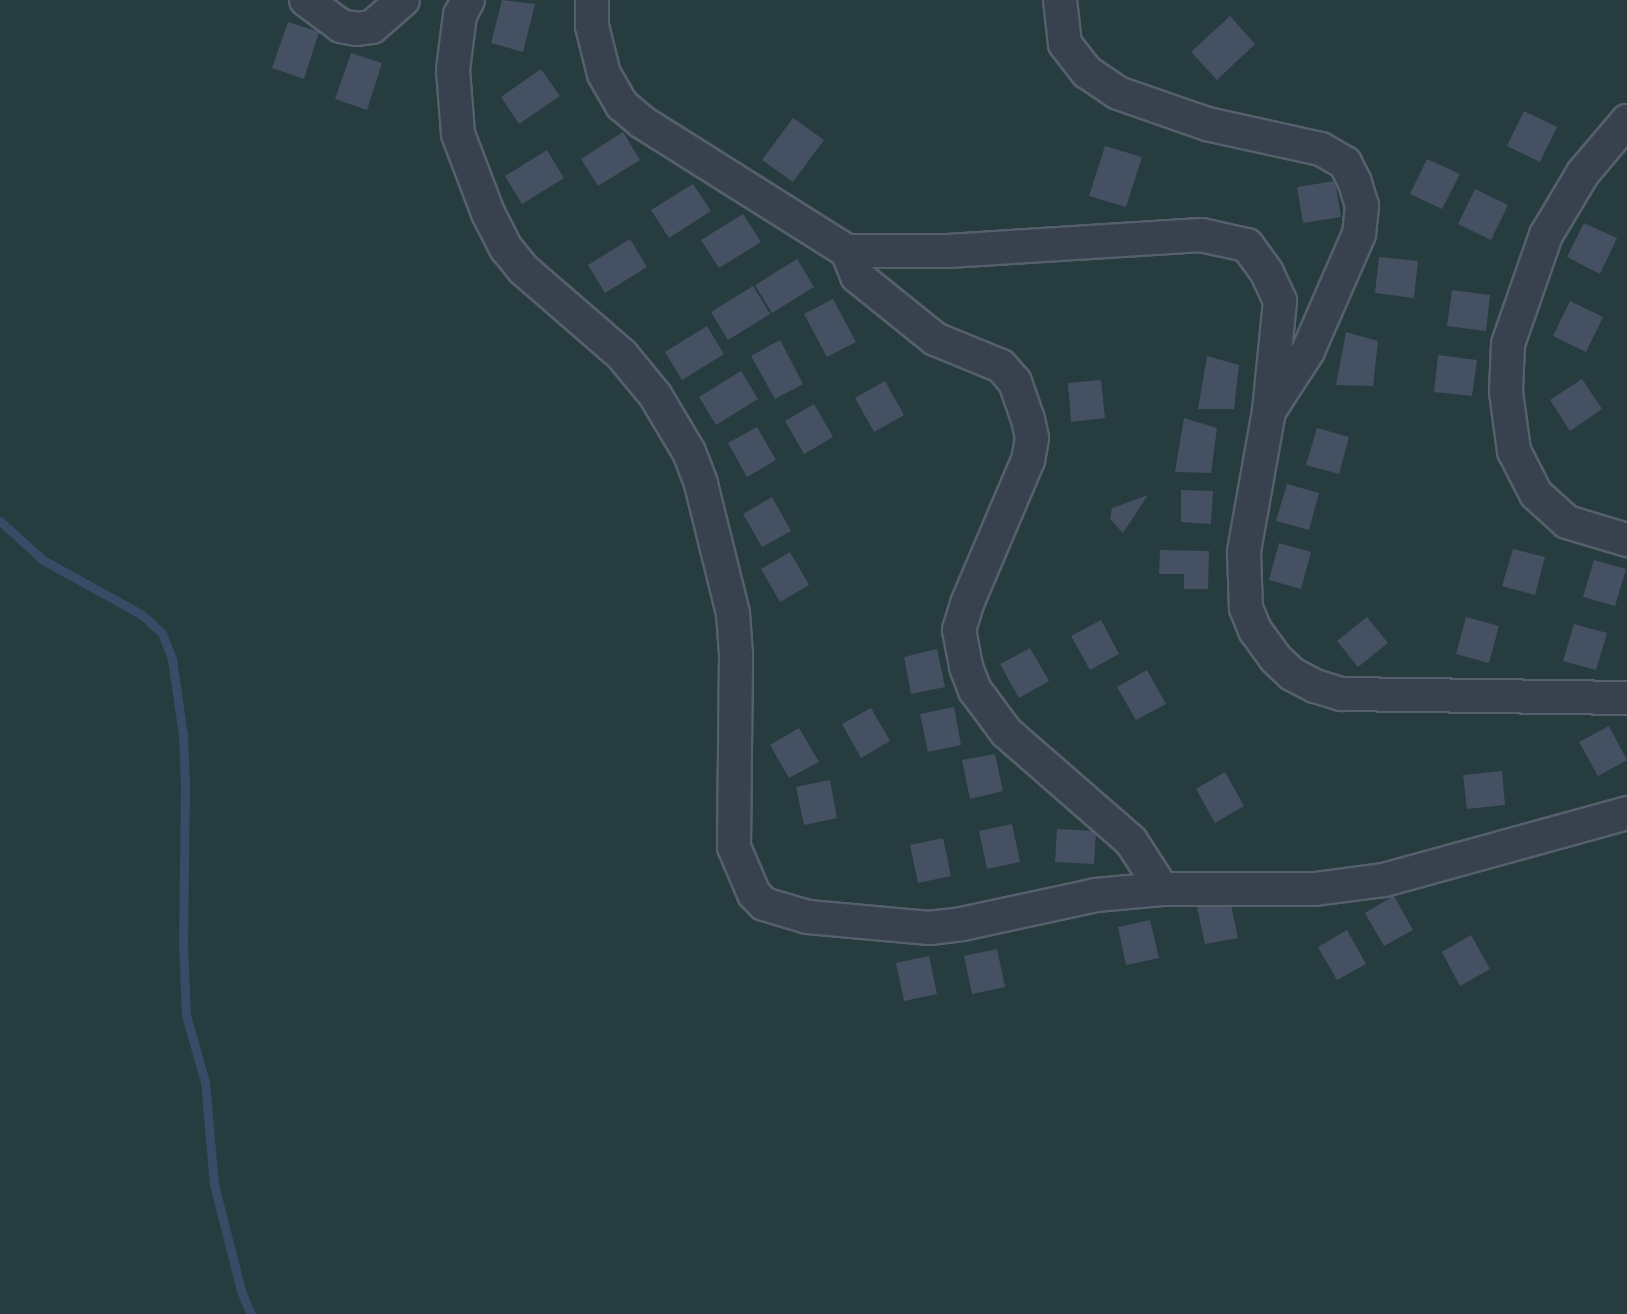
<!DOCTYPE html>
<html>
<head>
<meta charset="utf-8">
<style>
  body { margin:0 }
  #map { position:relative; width:1627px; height:1314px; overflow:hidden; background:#242f3e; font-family:Rubik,sans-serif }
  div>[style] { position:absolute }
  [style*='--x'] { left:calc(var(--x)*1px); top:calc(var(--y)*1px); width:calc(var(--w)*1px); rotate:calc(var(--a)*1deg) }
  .green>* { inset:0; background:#263c3f }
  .stream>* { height:9px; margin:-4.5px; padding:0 4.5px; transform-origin:4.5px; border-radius:4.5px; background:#394c67 }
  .building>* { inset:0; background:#455162 }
  .roads { filter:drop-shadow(2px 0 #565f6c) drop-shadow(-2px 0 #565f6c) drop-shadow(0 2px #565f6c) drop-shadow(0 -2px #565f6c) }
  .street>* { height:32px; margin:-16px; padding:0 16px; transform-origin:16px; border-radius:16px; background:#38414e }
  span { translate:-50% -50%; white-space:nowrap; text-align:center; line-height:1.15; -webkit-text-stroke:4.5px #1d2633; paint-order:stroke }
</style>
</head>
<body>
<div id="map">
  <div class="green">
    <i style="clip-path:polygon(0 0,1627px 0,1627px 1314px,0 1314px)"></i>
  </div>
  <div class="stream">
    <i style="--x:0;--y:521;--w:58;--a:42.2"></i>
    <i style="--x:43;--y:560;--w:112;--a:28.9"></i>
    <i style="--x:141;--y:614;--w:28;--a:42"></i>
    <i style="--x:162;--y:633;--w:28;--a:69"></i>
    <i style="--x:172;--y:659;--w:77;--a:81.8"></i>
    <i style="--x:183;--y:735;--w:49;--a:87.7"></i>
    <i style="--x:185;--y:784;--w:159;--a:90.7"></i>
    <i style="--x:183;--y:943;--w:72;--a:87.6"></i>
    <i style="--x:186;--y:1015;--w:70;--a:74.2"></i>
    <i style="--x:205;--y:1082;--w:102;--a:85"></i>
    <i style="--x:214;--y:1184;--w:110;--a:75.8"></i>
    <i style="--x:241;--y:1291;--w:25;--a:67"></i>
  </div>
  <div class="building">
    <i style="clip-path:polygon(502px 0,535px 4px,523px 52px,491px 43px)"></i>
    <i style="clip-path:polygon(1230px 16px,1255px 44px,1217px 80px,1191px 52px)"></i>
    <i style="clip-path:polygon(288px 22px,319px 32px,304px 79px,272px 68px)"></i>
    <i style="clip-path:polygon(351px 53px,382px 63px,367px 110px,335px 99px)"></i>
    <i style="clip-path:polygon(541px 69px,560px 96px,519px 124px,501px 97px)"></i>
    <i style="clip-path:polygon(1524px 111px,1557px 127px,1540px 162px,1507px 146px)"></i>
    <i style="clip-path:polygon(793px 118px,824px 140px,793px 182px,762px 160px)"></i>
    <i style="clip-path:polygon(623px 132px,640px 160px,598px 186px,581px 159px)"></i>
    <i style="clip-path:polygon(1105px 146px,1142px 157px,1126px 207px,1089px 196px)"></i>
    <i style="clip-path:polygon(547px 150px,564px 178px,522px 204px,505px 176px)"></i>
    <i style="clip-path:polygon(1427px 159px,1460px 174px,1442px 209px,1410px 194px)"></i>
    <i style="clip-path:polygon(1335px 181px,1341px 217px,1303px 223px,1297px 187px)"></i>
    <i style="clip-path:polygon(693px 184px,711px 211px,669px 238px,651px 210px)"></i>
    <i style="clip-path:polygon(1475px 189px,1508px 205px,1491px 240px,1458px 224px)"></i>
    <i style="clip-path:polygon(743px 214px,761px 242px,719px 268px,701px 240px)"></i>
    <i style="clip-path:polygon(1584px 223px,1617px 238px,1600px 274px,1567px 257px)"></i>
    <i style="clip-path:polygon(630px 239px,647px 267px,605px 293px,588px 265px)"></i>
    <i style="clip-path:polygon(1379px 257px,1418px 261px,1414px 298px,1375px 293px)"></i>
    <i style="clip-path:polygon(797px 259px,814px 287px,772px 313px,755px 285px)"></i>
    <i style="clip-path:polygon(753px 286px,770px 314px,728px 340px,711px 312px)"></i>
    <i style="clip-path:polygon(1452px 290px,1490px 295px,1486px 331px,1447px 326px)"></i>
    <i style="clip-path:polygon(833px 299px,856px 342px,827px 357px,804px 314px)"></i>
    <i style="clip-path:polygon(1570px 301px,1603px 317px,1586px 352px,1553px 336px)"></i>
    <i style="clip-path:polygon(707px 326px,724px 354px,682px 380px,665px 352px)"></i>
    <i style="clip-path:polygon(1346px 332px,1378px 341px,1373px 386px,1336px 385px)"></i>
    <i style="clip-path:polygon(780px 340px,803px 384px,775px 399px,751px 356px)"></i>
    <i style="clip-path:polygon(1438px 355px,1477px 360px,1472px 396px,1434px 392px)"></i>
    <i style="clip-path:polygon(1207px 356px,1239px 365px,1234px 409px,1198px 409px)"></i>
    <i style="clip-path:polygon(741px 371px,758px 399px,716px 425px,699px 397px)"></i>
    <i style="clip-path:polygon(1582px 379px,1602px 409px,1570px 431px,1550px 400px)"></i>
    <i style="clip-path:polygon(1101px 380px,1105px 418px,1071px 422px,1068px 383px)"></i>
    <i style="clip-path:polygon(885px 381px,904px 415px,874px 432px,855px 398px)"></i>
    <i style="clip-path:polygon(814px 404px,833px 437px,804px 454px,785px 421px)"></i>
    <i style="clip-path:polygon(1184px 418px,1217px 428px,1211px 473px,1175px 472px)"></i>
    <i style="clip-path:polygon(757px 427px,776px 460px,747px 477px,728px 443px)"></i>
    <i style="clip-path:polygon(1317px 428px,1349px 437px,1339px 474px,1306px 465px)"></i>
    <i style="clip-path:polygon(1287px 484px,1319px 493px,1309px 530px,1276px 521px)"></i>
    <i style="clip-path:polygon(1181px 490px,1213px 491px,1211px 524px,1181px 522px)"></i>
    <i style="clip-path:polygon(1148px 495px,1123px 533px,1110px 519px,1112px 508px)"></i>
    <i style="clip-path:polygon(772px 497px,791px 531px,762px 547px,743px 514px)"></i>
    <i style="clip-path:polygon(1279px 543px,1311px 552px,1301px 589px,1269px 580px)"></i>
    <i style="clip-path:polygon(1513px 549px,1545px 557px,1535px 595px,1502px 586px)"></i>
    <i style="clip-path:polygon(1160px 550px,1209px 551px,1208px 589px,1184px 589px,1184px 574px,1159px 574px)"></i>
    <i style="clip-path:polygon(790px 552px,809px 585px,780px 602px,761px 569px)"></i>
    <i style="clip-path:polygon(1594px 560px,1626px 569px,1615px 606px,1583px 597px)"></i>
    <i style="clip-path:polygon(1367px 617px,1388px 643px,1358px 667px,1337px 641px)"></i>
    <i style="clip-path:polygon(1466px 617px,1499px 626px,1489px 663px,1456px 654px)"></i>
    <i style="clip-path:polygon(1101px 620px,1119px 654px,1090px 670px,1071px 636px)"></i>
    <i style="clip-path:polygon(1574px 624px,1607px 633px,1596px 670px,1563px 661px)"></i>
    <i style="clip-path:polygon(1030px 648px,1049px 681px,1019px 698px,1000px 664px)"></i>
    <i style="clip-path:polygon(937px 649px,945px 687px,911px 694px,904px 657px)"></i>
    <i style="clip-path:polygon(1147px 670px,1166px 704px,1136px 720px,1117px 687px)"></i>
    <i style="clip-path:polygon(954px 707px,961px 745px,928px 752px,920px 714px)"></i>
    <i style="clip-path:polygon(871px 708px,890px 741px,861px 758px,842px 724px)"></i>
    <i style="clip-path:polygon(1609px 726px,1627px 760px,1598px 776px,1579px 742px)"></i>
    <i style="clip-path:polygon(799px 728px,819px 762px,789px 778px,770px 745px)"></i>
    <i style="clip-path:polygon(995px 754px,1003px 791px,970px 799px,962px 760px)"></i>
    <i style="clip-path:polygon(1502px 771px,1505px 805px,1467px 809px,1463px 775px)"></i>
    <i style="clip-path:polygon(1225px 772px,1244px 806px,1215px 823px,1196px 789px)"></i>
    <i style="clip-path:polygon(830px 780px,837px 818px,804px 825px,796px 787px)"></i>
    <i style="clip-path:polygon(1012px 824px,1020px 862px,987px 869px,979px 831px)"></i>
    <i style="clip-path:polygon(1057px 829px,1096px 831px,1094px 864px,1055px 862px)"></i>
    <i style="clip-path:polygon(943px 838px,951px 876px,918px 883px,910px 845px)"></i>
    <i style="clip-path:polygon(1394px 896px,1413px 930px,1384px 946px,1365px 913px)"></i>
    <i style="clip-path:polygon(1230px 900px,1238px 938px,1205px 944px,1197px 907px)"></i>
    <i style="clip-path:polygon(1150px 920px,1159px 958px,1126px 965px,1118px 927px)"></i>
    <i style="clip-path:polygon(1347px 930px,1366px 964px,1337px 980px,1318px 947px)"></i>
    <i style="clip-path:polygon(1471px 935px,1490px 969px,1460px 986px,1442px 952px)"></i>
    <i style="clip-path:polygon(997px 949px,1005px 987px,972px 994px,964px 956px)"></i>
    <i style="clip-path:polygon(929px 956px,937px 994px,904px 1001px,896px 963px)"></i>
  </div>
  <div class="roads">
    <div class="street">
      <i style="--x:306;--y:0;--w:44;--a:36.6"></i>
      <i style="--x:341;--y:26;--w:16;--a:11"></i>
      <i style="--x:357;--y:29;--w:15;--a:-8"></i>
      <i style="--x:372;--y:27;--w:41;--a:-41.1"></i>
      <i style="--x:468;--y:0;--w:17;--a:118"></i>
      <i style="--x:460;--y:15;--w:55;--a:97.3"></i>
      <i style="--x:453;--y:70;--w:64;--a:85.5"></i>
      <i style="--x:458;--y:134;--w:85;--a:69.2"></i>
      <i style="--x:488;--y:213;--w:39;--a:63"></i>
      <i style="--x:506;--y:248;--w:28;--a:51"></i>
      <i style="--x:524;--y:270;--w:130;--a:40.9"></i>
      <i style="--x:622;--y:355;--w:52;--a:50.5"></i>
      <i style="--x:655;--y:395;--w:66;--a:59.2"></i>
      <i style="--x:689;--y:452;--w:34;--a:69"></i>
      <i style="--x:701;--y:484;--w:133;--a:76.1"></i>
      <i style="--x:733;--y:613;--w:42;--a:85.9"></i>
      <i style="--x:736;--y:655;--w:192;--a:90.6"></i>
      <i style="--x:734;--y:847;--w:51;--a:66.9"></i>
      <i style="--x:754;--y:894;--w:14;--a:45"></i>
      <i style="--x:764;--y:904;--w:46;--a:16.5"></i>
      <i style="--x:808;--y:917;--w:122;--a:5.2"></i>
      <i style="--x:930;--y:928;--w:32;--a:-7"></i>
      <i style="--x:962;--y:924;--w:137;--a:-12.2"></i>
      <i style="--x:1096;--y:895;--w:66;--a:-5.2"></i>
      <i style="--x:1162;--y:889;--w:153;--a:0"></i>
      <i style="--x:1315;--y:889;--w:70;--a:-7.4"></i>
      <i style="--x:1384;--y:880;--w:252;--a:-15.4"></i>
      <i style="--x:592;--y:0;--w:26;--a:90"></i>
      <i style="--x:592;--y:26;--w:49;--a:76"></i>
      <i style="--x:604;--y:74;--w:36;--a:60"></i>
      <i style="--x:622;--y:105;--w:26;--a:40"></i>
      <i style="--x:642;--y:122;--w:242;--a:32.2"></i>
      <i style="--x:847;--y:251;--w:101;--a:0"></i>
      <i style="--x:948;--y:251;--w:254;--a:-3.6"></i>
      <i style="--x:1201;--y:235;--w:47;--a:12.3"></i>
      <i style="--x:1247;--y:245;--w:34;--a:54"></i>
      <i style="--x:1267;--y:273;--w:31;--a:65"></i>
      <i style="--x:1280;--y:301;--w:111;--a:95.7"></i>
      <i style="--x:1269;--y:411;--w:143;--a:100.1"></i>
      <i style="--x:1244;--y:552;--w:56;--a:88"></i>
      <i style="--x:1246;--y:608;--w:24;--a:68"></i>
      <i style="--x:1255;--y:630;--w:34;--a:54"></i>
      <i style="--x:1275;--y:658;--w:23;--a:43"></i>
      <i style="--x:1292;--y:674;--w:26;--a:28"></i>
      <i style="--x:1315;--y:686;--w:28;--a:17"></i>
      <i style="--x:1342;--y:694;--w:285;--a:0.8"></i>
      <i style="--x:1060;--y:0;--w:44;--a:83.5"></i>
      <i style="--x:1065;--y:44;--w:36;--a:52"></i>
      <i style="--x:1087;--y:72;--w:37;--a:34"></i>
      <i style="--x:1118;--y:93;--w:94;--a:19.2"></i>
      <i style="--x:1207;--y:124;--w:117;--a:12.4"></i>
      <i style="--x:1321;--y:149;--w:28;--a:30"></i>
      <i style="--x:1345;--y:163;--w:22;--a:63"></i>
      <i style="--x:1355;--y:183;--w:24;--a:73"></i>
      <i style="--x:1362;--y:206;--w:28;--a:96"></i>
      <i style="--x:1359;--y:234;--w:128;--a:113.6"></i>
      <i style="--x:1308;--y:351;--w:68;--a:123"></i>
      <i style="--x:1627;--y:121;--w:68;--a:130.2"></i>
      <i style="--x:1583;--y:173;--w:72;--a:120.8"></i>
      <i style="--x:1546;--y:235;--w:115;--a:109.2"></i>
      <i style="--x:1508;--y:344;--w:48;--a:92.4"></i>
      <i style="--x:1506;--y:392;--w:60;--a:82.3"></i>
      <i style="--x:1514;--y:451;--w:48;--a:62.9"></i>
      <i style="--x:1536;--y:494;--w:42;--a:42.1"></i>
      <i style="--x:1567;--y:522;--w:63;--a:16.7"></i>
      <i style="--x:847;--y:251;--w:27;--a:68"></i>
      <i style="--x:857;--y:276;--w:100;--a:38.9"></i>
      <i style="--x:935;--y:339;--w:71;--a:22.2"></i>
      <i style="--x:1001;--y:366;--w:21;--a:49"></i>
      <i style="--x:1015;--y:382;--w:39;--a:71"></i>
      <i style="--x:1028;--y:419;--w:19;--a:78"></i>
      <i style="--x:1032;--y:438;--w:22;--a:100"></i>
      <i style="--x:1028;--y:460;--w:156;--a:113"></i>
      <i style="--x:967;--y:604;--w:27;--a:107"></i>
      <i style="--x:959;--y:630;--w:38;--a:79"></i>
      <i style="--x:966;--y:667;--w:25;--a:69"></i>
      <i style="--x:975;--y:690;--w:52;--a:53.6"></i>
      <i style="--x:1006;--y:732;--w:166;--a:41.1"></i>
      <i style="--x:1131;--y:841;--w:57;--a:57.1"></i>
    </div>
  </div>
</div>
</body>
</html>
